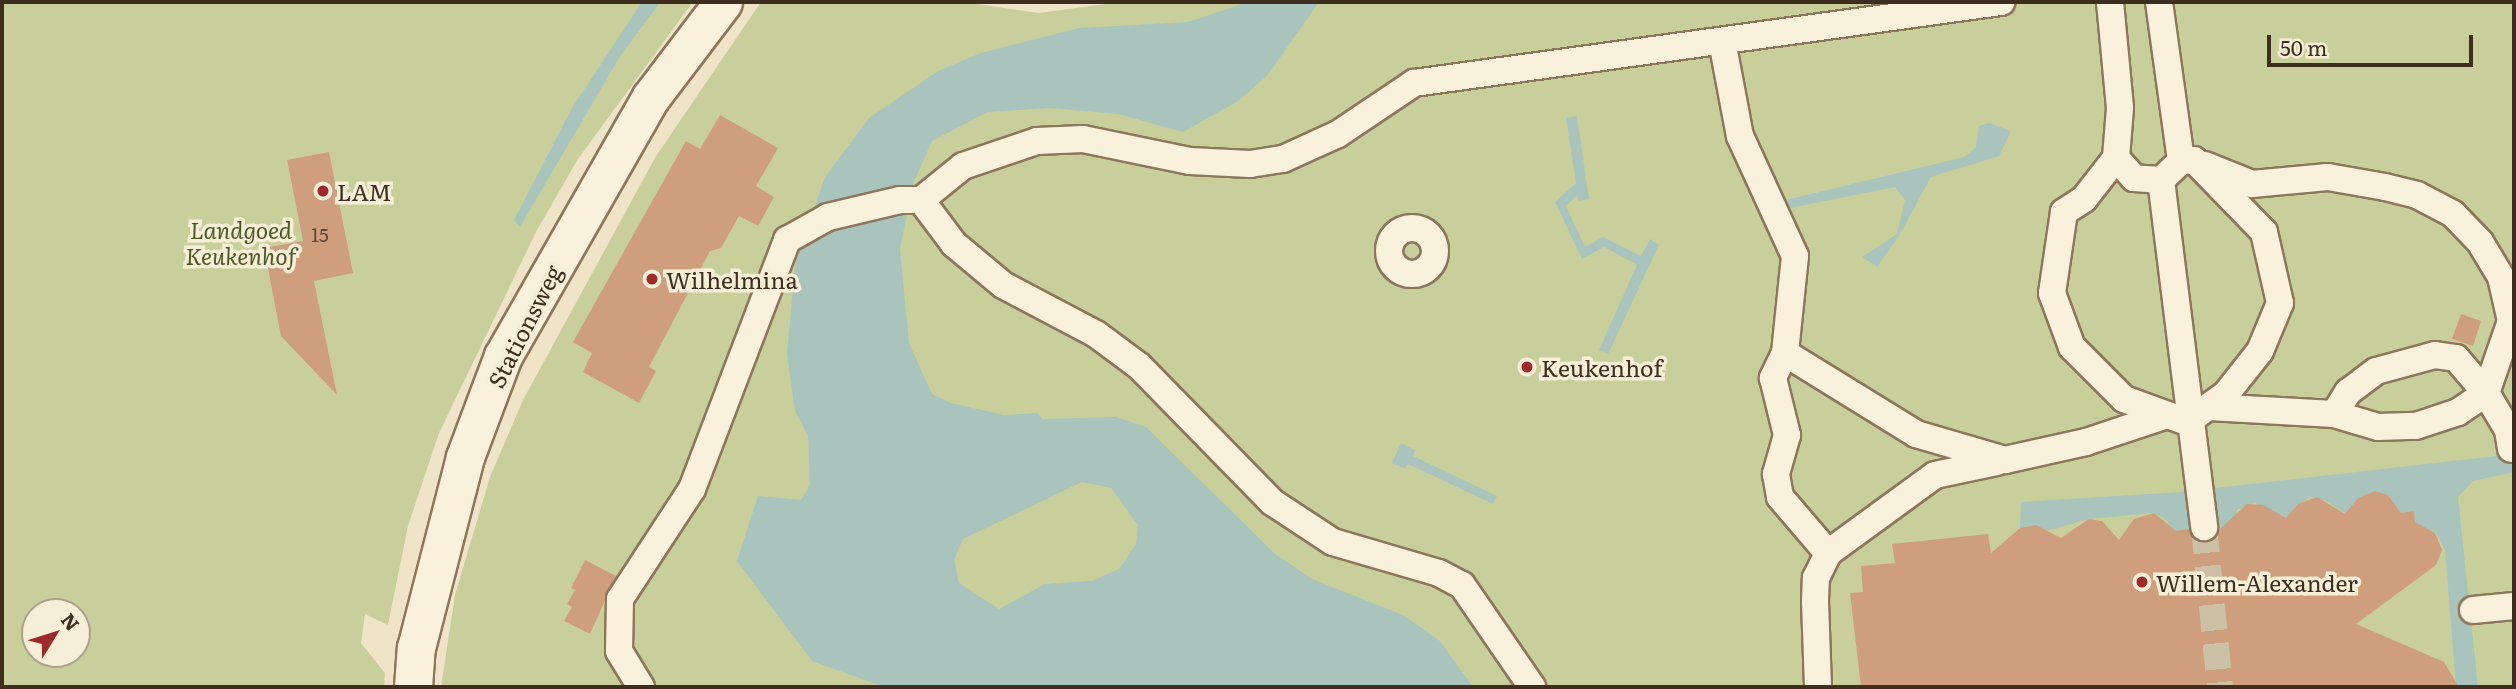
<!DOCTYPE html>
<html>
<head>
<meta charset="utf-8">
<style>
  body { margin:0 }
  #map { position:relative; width:2516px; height:689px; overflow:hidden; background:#f0e4c8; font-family:Literata,serif }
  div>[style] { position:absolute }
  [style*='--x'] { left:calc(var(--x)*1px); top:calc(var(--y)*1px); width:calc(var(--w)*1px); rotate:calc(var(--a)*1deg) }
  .green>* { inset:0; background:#c9cf9b }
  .water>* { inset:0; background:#a9c4bc }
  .building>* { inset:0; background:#cf9f7d }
  .street-tunnel>* { height:26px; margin-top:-13px; transform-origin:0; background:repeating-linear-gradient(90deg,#ccc0a6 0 26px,transparent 0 39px) }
  .roads { filter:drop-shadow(2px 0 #8d765c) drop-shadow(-2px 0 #8d765c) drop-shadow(0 2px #8d765c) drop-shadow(0 -2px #8d765c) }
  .street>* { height:26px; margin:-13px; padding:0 13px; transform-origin:13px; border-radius:13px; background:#faf1dc }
  .street>.ring { margin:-13px; padding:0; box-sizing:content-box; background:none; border:26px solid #faf1dc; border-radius:50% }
  .secondary>* { height:37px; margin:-18.5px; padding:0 18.5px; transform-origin:18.5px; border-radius:18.5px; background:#faf1dc }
  .dots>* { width:19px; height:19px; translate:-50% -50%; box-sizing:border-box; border:4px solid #f7eed8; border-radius:50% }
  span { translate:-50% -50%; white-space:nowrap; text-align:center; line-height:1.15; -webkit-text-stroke:7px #f7eed8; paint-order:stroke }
  .number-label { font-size:19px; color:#624a37 }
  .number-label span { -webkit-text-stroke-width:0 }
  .poi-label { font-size:23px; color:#3d2e20 }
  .left { translate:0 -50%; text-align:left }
  .park-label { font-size:23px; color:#4d5a26; font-style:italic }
  .street-label { font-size:23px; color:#3d2e20 }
  .frame { position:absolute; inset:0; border:4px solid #3d2e20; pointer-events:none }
  .north { position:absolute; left:21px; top:598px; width:70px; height:70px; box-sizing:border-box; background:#f7eed8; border:2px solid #ada18e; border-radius:50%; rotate:52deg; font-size:19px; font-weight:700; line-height:28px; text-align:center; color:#3d2e20 }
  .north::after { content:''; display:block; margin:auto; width:24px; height:32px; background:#9e2a2b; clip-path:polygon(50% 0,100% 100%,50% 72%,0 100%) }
  .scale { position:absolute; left:2267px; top:35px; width:206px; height:32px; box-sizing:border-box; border:4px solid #3d2e20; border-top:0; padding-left:9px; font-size:21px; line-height:24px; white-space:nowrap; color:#3d2e20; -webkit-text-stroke:5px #f7eed8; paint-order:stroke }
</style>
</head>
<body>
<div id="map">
  <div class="green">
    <i style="clip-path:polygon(evenodd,2px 2px,693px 2px,578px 159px,537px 230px,439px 433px,408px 526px,388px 625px,365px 614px,361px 643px,385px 673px,384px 687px,2px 687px,2px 2px,35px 612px,77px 612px,77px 654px,35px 654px,35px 612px)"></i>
    <i style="clip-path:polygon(761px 2px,963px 2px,1039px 13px,1120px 2px,2514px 2px,2514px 687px,441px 687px,455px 595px,490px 477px,523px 400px,656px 156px)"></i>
  </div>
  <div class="water">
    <i style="clip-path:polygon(642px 2px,660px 2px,619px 58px,520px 227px,514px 220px,572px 108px)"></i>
    <i style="clip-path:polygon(evenodd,1248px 2px,1319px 2px,1267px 76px,1238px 101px,1183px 132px,1118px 114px,1050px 108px,988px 112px,932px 141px,913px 184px,900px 249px,909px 343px,932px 394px,951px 403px,1004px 415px,1038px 413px,1042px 419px,1116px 417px,1146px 427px,1274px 553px,1312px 579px,1403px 615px,1440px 641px,1473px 687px,884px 687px,812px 661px,737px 561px,758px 496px,801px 500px,810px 485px,808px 436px,795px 411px,787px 355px,795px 264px,825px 177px,869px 118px,938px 71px,981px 53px,1079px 28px,1188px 22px,1248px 2px,1082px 482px,1111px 488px,1138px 525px,1136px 544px,1119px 569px,1091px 581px,1045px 584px,999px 609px,959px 583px,954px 560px,963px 539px,1082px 482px)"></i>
    <i style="clip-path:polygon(1577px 116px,1589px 199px,1579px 201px,1577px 195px,1566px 206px,1585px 247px,1603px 237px,1641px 256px,1650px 239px,1659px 245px,1608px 354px,1599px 350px,1637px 265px,1604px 247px,1582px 259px,1555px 202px,1576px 183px,1566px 118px)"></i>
    <i style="clip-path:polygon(1989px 123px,2011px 131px,1999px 156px,1931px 177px,1899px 236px,1877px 267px,1862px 257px,1897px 234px,1905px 200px,1895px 187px,1785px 209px,1782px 201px,1964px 157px,1976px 147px,1979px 126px)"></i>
    <i style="clip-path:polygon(1401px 443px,1415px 450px,1413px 456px,1497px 496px,1493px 504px,1408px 464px,1405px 469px,1392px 463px)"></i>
    <i style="clip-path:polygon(2514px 454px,2514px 472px,2473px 481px,2458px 497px,2478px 687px,2456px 687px,2445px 550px,2436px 533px,2415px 526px,2414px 512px,2398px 513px,2382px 493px,2358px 498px,2351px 517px,2325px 500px,2310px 497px,2294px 509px,2290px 524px,2255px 503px,2238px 510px,2230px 529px,2192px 529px,2175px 535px,2166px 519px,2154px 513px,2089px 519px,2047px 531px,2036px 525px,2020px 528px,2021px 502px,2181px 492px)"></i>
  </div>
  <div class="building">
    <i style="clip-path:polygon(720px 115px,778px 148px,756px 186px,774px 197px,758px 226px,739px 216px,721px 248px,710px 251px,649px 367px,656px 371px,639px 403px,583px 372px,592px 353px,573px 342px,686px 141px,700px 149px)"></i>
    <i style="clip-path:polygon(329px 152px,353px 273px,314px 281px,337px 395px,281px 336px,264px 248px,303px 241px,287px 160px)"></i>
    <i style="clip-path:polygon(2461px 314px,2481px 321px,2473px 346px,2452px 339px)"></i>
    <i style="clip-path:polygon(2375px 491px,2388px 495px,2401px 513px,2414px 511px,2415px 522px,2435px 533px,2442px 550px,2436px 565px,2356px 624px,2444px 662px,2459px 687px,1861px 687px,1850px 593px,1863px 592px,1861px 566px,1895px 563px,1892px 544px,1988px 534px,1991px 553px,2020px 528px,2036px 525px,2061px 538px,2089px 519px,2102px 521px,2119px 540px,2134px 519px,2154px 513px,2176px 531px,2188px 529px,2205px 543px,2247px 504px,2263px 505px,2286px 518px,2298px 504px,2317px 497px,2345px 514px,2358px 498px)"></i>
    <i style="clip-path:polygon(585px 560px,616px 576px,590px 634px,564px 621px,572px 607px,567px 604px,575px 590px,571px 588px)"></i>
  </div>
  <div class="street-tunnel">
    <i style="--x:2204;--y:527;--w:161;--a:84.3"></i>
  </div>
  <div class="roads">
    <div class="street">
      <i style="--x:2110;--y:2;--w:106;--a:84.6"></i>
      <i style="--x:2120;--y:108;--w:50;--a:94.6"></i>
      <i style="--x:2159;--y:2;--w:161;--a:82.1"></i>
      <i style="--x:2181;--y:161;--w:28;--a:136"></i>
      <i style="--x:2161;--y:180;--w:27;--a:-176"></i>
      <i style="--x:2134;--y:178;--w:27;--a:-132"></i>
      <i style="--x:2116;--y:158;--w:52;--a:128"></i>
      <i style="--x:2084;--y:199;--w:24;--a:147"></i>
      <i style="--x:2064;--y:212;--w:82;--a:98.4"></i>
      <i style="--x:2052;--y:293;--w:58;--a:69.7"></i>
      <i style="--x:2072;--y:347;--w:74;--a:45"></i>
      <i style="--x:2124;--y:399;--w:67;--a:20.1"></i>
      <i style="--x:2187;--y:422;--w:48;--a:-35.7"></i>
      <i style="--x:2226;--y:394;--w:55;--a:-51.7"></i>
      <i style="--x:2260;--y:351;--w:52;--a:-67.4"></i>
      <i style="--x:2280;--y:303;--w:73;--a:-102.7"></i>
      <i style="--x:2264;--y:232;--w:100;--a:-134.2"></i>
      <i style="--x:2194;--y:160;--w:13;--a:176"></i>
      <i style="--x:1722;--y:41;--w:97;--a:79.3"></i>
      <i style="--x:1740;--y:136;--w:132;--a:65.4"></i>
      <i style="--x:1795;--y:256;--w:98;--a:95.9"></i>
      <i style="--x:1785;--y:353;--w:28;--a:116"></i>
      <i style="--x:1773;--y:378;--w:59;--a:76.2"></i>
      <i style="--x:1787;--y:435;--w:41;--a:105.8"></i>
      <i style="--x:1776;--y:474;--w:23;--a:80"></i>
      <i style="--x:1780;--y:497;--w:74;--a:49.4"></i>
      <i style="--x:2205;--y:165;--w:51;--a:22"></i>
      <i style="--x:2252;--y:184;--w:76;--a:-5.3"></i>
      <i style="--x:2328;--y:177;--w:58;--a:10"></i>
      <i style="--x:2385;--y:187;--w:33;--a:14"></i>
      <i style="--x:2417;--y:195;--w:41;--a:27.8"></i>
      <i style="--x:2453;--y:214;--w:39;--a:46"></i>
      <i style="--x:2480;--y:242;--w:41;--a:59"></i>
      <i style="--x:2501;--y:277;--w:45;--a:77.2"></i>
      <i style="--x:2511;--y:321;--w:76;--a:109.1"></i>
      <i style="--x:2486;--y:393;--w:43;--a:59.3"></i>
      <i style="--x:2508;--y:430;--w:19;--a:81"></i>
      <i style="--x:2161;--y:180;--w:350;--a:82.9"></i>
      <i style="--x:921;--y:200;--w:54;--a:-39"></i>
      <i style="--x:963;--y:166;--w:78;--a:-18.7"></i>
      <i style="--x:1037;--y:141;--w:46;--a:-2.5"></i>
      <i style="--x:1083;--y:139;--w:109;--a:11.6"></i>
      <i style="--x:1190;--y:161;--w:60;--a:2.9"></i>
      <i style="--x:1250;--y:164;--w:33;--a:-9"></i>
      <i style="--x:1283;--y:159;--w:60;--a:-24.4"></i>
      <i style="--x:1338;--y:134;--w:92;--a:-33.9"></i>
      <i style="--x:1414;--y:83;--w:593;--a:-7.86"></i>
      <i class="ring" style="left:1389px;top:228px;width:20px;height:20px"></i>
      <i style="--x:1785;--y:353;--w:154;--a:31.7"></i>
      <i style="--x:1916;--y:434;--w:93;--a:16.3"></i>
      <i style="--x:2005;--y:460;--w:83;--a:-12.5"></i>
      <i style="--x:2086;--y:442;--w:85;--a:-18.4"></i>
      <i style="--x:2209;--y:407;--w:125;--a:3.2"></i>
      <i style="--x:2334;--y:414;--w:46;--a:16.5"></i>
      <i style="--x:2378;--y:427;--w:38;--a:-2"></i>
      <i style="--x:2416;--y:426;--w:44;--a:-18.4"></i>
      <i style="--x:2458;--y:412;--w:34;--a:-34"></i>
      <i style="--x:2486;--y:393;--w:46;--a:-130.6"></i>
      <i style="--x:2456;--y:358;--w:21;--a:-172"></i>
      <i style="--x:2435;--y:355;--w:61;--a:164.8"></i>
      <i style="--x:2376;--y:371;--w:35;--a:143"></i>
      <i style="--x:2348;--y:392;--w:26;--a:122"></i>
      <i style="--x:2473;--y:610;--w:41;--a:-5.6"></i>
      <i style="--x:641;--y:687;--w:42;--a:-121.4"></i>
      <i style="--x:619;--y:651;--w:52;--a:-88.9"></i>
      <i style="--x:620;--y:599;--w:131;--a:-56.8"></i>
      <i style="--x:692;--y:489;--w:267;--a:-69.1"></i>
      <i style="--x:787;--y:240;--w:47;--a:-29.3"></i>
      <i style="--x:828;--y:217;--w:74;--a:-13.3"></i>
      <i style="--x:900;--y:200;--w:21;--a:0"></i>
      <i style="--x:921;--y:200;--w:55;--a:53.1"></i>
      <i style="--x:954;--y:244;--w:64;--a:39.9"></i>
      <i style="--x:1003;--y:285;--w:105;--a:27.8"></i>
      <i style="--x:1096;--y:334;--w:54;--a:36.7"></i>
      <i style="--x:1139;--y:366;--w:190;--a:45.6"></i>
      <i style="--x:1272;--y:502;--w:73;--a:33.3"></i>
      <i style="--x:1333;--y:542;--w:110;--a:16.3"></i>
      <i style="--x:1439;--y:573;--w:26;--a:28"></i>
      <i style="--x:1462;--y:585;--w:124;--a:55.5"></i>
      <i style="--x:1818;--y:687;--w:85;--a:-92"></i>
      <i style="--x:1815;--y:602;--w:24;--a:-88"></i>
      <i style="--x:1816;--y:578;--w:28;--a:-64"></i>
      <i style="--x:1828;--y:553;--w:132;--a:-36.1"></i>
      <i style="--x:1935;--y:475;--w:63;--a:-11.8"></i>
    </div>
    <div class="secondary">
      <i style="--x:413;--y:687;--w:39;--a:-86"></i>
      <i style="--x:416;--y:648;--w:197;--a:-75.6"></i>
      <i style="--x:465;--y:457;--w:108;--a:-69.4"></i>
      <i style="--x:503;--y:356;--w:298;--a:-60.3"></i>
      <i style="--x:651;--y:97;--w:119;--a:-52.8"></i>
    </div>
  </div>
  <div class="dots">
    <i style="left:323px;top:191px;background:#9e2a2b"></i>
    <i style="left:652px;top:279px;background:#9e2a2b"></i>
    <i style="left:1527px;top:367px;background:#9e2a2b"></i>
    <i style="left:2142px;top:582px;background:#9e2a2b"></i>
  </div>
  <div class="number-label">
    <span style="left:320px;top:235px">15</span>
  </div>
  <div class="poi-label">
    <span class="left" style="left:337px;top:191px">LAM</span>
    <span class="left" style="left:666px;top:279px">Wilhelmina</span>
    <span class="left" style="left:1541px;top:367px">Keukenhof</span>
    <span class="left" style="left:2156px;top:582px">Willem-Alexander</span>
  </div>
  <div class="park-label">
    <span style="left:241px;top:242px">Landgoed<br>Keukenhof</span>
  </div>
  <div class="street-label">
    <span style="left:524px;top:326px;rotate:-63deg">Stationsweg</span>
  </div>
  <div class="frame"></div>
  <div class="north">N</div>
  <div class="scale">50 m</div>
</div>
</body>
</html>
